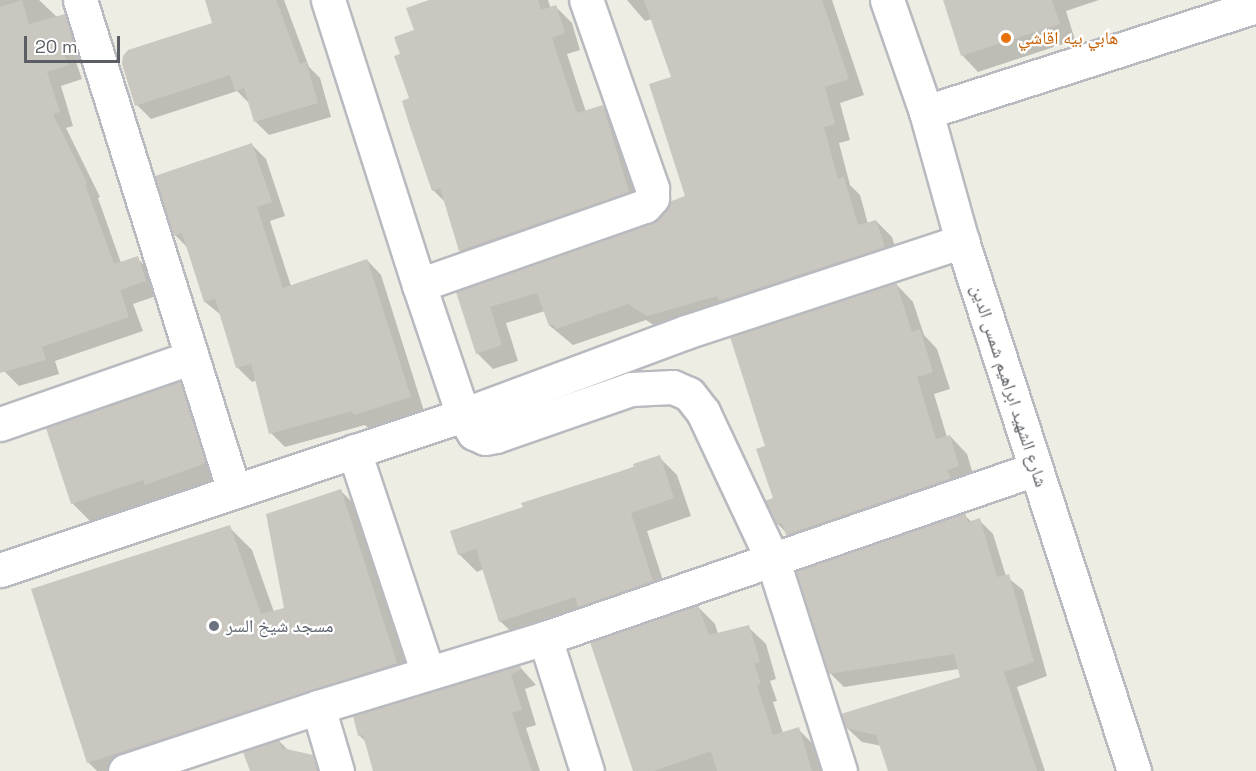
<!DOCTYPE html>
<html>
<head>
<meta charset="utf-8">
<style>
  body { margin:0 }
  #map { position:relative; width:1256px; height:771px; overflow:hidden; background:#eeede3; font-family:"Space Grotesk","Noto Naskh Arabic",sans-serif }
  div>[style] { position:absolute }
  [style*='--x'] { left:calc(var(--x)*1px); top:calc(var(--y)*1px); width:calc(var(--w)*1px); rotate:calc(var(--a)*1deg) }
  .shadow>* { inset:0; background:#0003 }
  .building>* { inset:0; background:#c9c7c0 }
  .roads { filter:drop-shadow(2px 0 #b8babf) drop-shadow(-2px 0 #b8babf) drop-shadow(0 2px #b8babf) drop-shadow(0 -2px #b8babf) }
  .minor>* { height:33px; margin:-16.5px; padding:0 16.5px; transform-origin:16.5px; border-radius:16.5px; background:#fff }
  .dots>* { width:16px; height:16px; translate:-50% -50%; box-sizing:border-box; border:3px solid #fff; border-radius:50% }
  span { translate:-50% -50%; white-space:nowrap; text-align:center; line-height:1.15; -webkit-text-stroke:4.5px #fff; paint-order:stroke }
  .food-label { font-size:18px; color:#c56008 }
  .left { translate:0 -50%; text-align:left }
  .street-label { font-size:18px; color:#5b5e64 }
  .worship-label { font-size:18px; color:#5b616d }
  .scale { position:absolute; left:24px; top:36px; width:96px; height:27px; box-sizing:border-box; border:3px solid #5b5e64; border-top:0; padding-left:8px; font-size:18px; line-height:21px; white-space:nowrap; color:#5b5e64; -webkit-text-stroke:4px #fff; paint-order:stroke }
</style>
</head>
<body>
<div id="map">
  <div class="shadow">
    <i style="clip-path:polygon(0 0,39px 0,58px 18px,64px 16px,79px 30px,88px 59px,76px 62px,82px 79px,61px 86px,73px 126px,66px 128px,100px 197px,98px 198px,121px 263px,137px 258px,151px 272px,159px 295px,133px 304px,143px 331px,55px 361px,59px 374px,19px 386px,5px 372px,0 355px)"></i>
    <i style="clip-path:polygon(206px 0,284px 0,309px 67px,320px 78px,331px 117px,269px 135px,255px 121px,250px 104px,237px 91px,151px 119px,137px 105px,214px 24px)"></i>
    <i style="clip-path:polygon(433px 0,548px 0,551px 9px,556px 7px,572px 23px,580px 50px,567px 54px,586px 112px,602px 106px,618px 123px,644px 208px,476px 266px,460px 250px,446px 203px,433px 190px,402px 55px)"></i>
    <i style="clip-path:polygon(627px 0,832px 0,864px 95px,840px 103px,850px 140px,839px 143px,850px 185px,860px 195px,868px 224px,876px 221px,892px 237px,900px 263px,664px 332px,646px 320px,573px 345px,550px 326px,545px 311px,506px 323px,518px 361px,493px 369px,477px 353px,458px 293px,652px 225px,687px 197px,673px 78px,652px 19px,645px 21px)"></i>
    <i style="clip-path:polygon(944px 0,1099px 0,1066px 11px,1075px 40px,978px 72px,962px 55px)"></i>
    <i style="clip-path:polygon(252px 145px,266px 159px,285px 216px,270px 221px,291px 286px,367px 260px,381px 275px,424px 411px,369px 429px,365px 425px,285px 447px,271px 433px,257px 380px,252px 382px,238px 368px,221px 315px,205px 302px,188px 248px,175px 235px)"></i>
    <i style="clip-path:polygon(896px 284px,913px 302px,924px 335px,937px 349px,950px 389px,934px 394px,947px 437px,950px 436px,967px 454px,976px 484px,804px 552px,778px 524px,767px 447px)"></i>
    <i style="clip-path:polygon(179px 383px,198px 401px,223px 482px,164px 502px,160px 498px,91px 522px,72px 503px)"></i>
    <i style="clip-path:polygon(659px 457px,677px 475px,691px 516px,647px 531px,669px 599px,518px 638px,500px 621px,484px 569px,477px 572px,459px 554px,525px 508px)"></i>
    <i style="clip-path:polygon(341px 491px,364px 514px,419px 686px,155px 771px,97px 771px,88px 762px,229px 527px,252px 550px,274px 612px,286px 609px)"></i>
    <i style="clip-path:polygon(964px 515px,972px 522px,979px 520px,993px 534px,1006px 576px,1023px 590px,1047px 676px,1017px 687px,1045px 771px,890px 771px,882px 746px,862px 742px,847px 728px,961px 678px,959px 669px,844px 687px,830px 673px)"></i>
    <i style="clip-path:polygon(698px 607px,715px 624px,718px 634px,748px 627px,766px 644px,776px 679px,770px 681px,777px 701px,773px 702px,783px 733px,798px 729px,815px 746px,823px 771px,635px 771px)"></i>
    <i style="clip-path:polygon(520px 667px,536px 685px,525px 689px,536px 725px,526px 728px,540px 771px,374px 771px,367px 743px,360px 736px,354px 717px)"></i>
    <i style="clip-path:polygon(279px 741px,289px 751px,309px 756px,324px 771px,251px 771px)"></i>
  </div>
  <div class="building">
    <i style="clip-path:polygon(22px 0,29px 24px,65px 14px,74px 45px,62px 48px,68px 65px,47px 72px,60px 112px,53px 114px,87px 183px,85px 184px,114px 264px,138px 256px,146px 281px,120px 290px,129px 317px,42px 347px,46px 360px,0 373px,0 7px)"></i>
    <i style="clip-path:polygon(205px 0,276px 0,300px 64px,306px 62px,318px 103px,254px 122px,244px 88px,235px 91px,230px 75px,135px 106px,122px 64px,123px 56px,128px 50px,212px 23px)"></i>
    <i style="clip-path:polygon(429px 0,538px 0,541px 10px,556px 5px,565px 33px,552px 38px,577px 113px,603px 105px,629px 192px,459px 251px,440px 188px,432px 191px,411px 130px,402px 101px,409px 98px,394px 56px,400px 54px,394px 37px,414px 30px,406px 8px)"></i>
    <i style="clip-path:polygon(644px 0,822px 0,849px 79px,825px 87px,835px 124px,824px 127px,838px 179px,844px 177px,858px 225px,876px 220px,885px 247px,719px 301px,717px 296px,647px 316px,628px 304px,556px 329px,554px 325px,549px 326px,537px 293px,490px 307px,502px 345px,476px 354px,456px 292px,651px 224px,666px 210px,669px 202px,685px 196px,649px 84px,671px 77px)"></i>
    <i style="clip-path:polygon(943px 0,1052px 0,1060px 24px,961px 56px)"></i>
    <i style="clip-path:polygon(252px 143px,272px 202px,257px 207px,283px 288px,367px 259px,411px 397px,354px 415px,352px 411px,269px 434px,251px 364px,236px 368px,215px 299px,204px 302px,182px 233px,174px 236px,155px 176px)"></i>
    <i style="clip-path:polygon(896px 282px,912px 332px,920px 329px,933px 372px,917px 377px,936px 439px,950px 435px,959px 466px,947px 470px,951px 478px,786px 535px,782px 523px,777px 525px,765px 501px,773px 498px,756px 449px,765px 446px,730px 337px)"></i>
    <i style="clip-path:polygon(180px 381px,206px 463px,145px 485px,143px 480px,71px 504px,46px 428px)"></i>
    <i style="clip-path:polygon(660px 455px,674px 498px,631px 513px,653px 581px,578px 607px,575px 597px,499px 622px,476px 549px,458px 555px,450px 531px,523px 507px,521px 503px,634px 467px,633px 464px)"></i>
    <i style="clip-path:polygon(341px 489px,397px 663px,87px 763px,31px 589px,230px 525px,261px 614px,284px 608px,266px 514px)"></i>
    <i style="clip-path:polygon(965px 513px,968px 522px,980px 518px,997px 577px,1009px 574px,1034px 662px,1004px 672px,1037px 771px,888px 771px,876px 735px,846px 728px,841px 714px,960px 677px,954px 654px,829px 674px,796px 571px)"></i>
    <i style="clip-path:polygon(698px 605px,709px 635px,749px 625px,760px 662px,754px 664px,761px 684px,757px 685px,773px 735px,799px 727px,812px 771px,717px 771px,711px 751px,654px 771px,633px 771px,590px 642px)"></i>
    <i style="clip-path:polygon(520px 665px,521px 670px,511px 674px,522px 710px,512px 713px,532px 771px,373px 771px,363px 735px,358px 736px,353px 716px)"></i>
    <i style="clip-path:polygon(279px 740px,282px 748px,313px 755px,317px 771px,250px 771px,243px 752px)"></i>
  </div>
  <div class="roads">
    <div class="minor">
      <i style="--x:80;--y:0;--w:515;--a:72.59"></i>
      <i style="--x:328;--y:0;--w:299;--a:72.3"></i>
      <i style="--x:419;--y:285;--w:137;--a:71.3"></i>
      <i style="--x:463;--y:415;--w:21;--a:59"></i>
      <i style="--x:474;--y:433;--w:12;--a:24"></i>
      <i style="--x:485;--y:438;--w:11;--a:-10"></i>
      <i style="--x:496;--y:436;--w:143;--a:-19.2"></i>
      <i style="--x:631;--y:389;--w:42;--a:-2.7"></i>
      <i style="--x:673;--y:387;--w:17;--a:24"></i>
      <i style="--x:689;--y:394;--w:23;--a:52"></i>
      <i style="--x:703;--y:412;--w:165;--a:64.8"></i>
      <i style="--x:773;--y:561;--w:220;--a:72.3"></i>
      <i style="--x:887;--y:0;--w:119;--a:70.8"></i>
      <i style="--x:926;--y:112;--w:134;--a:74.4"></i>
      <i style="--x:962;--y:241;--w:557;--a:72.02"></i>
      <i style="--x:926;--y:112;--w:347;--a:-17.8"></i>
      <i style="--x:419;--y:285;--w:239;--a:-19.3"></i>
      <i style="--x:645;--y:206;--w:11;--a:-49"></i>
      <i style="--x:652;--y:198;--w:10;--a:-90"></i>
      <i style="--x:652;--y:188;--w:199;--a:-109.3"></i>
      <i style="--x:0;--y:424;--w:203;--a:-19.2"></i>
      <i style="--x:354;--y:451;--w:234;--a:71.6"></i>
      <i style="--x:0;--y:570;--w:488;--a:-18.5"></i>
      <i style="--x:463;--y:415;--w:238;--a:-20.4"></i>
      <i style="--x:686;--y:332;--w:291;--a:-18.2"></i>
      <i style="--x:545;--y:638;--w:139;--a:72.5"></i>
      <i style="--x:318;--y:707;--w:67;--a:73.5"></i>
      <i style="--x:125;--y:771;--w:203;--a:-18.3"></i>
      <i style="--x:318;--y:707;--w:237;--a:-16.9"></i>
      <i style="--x:545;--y:638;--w:518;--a:-19.03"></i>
    </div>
  </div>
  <div class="dots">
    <i style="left:1006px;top:38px;background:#e8710a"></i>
    <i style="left:214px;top:626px;background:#6b7280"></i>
  </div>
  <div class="food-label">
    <span class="left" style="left:1018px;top:38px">هابي بيه اقاشي</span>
  </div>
  <div class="street-label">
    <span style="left:1009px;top:386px;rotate:72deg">شارع الشهيد ابراهيم شمس الدين</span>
  </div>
  <div class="worship-label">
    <span class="left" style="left:226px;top:626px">مسجد شيخ السر</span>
  </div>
  <div class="scale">20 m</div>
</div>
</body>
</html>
